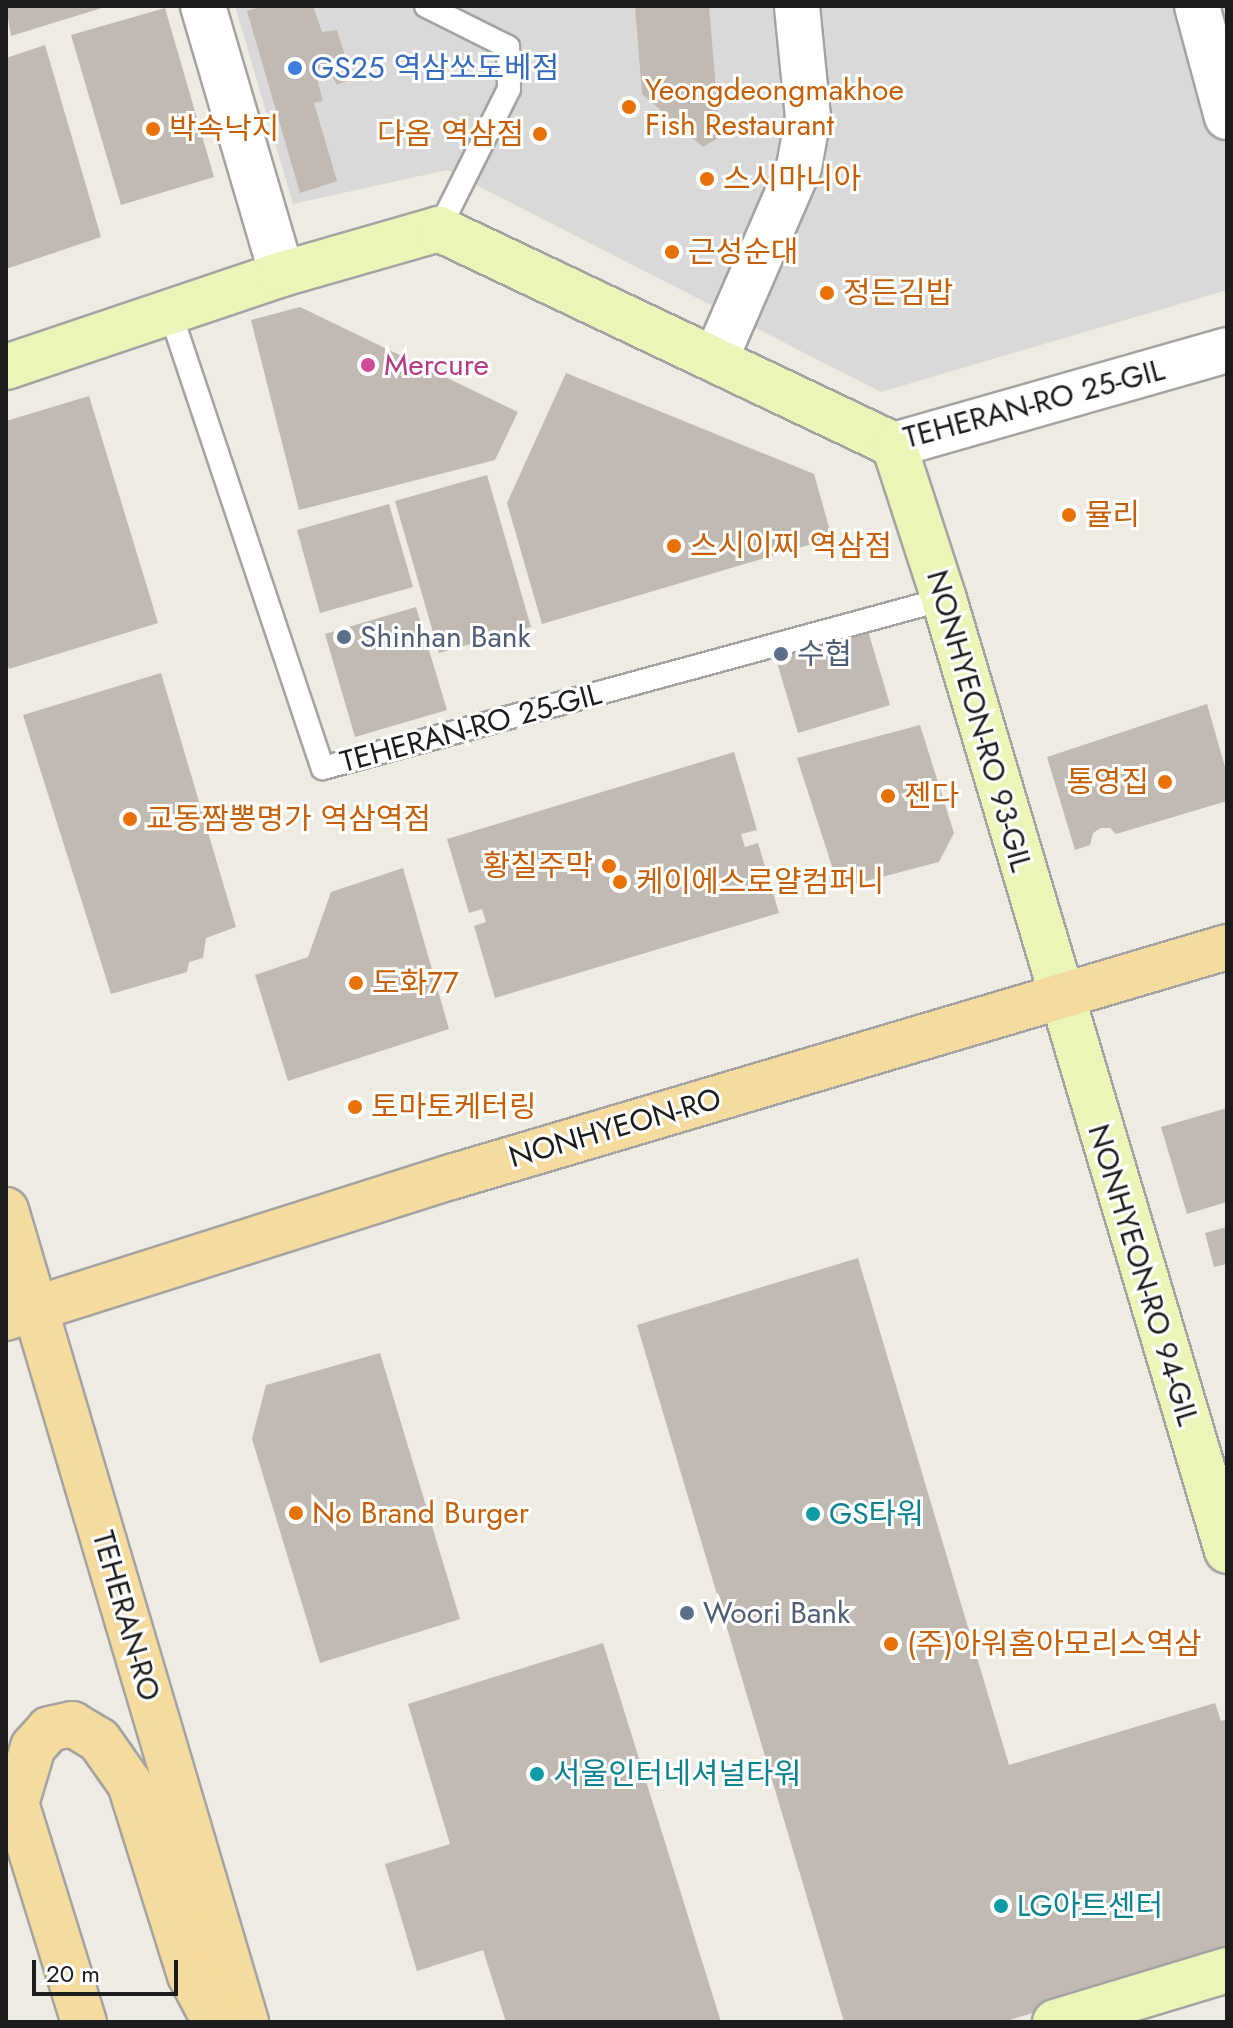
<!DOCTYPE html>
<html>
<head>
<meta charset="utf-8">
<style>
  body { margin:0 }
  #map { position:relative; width:1233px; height:2028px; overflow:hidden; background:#edebe2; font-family:Jost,"Noto Sans KR",sans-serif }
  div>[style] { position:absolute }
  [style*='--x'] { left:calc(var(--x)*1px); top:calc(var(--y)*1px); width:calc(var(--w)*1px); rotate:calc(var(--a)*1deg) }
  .residential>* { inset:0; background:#dad9d9 }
  .building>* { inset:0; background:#c1bab2 }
  .roads { filter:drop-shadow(2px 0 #a3a3a3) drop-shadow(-2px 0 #a3a3a3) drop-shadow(0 2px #a3a3a3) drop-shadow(0 -2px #a3a3a3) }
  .lane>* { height:22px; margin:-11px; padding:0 11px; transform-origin:11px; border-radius:11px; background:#fff }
  .street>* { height:44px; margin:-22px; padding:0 22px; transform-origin:22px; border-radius:22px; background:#fff }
  .secondary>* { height:44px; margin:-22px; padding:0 22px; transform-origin:22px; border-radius:22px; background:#eaf5b8 }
  .primary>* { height:44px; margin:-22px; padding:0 22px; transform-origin:22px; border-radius:22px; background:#f6db9e }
  .dots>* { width:22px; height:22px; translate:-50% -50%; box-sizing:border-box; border:4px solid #fff; border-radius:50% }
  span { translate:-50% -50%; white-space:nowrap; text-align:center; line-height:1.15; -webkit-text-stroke:6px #fff; paint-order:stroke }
  .shop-label { font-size:30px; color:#366cbe }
  .left { translate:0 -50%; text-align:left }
  .food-label { font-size:30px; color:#c56008 }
  .right { translate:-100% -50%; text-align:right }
  .hotel-label { font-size:30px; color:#b23c85 }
  .street-label { font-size:30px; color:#1c1c1c }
  .service-label { font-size:30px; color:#4e5e75 }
  .culture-label { font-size:30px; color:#0d838f }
  .frame { position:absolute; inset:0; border:8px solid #1c1c1c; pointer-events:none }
  .scale { position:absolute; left:32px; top:1960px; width:146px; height:36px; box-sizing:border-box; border:4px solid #1c1c1c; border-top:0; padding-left:10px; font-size:24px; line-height:28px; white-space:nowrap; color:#1c1c1c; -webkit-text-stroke:6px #fff; paint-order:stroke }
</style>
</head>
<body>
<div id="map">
  <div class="residential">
    <i style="clip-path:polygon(235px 6px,1227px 6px,1227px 290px,881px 392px,447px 170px,293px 204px)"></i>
  </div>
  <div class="building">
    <i style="clip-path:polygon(6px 6px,105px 6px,105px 7px,11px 36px)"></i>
    <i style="clip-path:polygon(264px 6px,313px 6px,322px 32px,337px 30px,352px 79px,337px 85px,327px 66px,315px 71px,323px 101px,314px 103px,337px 181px,300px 193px,247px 11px)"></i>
    <i style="clip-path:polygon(635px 6px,709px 6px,720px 137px,703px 147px,642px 94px)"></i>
    <i style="clip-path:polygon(165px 8px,214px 177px,121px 205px,71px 35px)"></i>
    <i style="clip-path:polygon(45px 45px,101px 237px,6px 269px,6px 58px)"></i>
    <i style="clip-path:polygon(300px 307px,518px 412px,495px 460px,299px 510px,251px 320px)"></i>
    <i style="clip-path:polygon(566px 373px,814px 474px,832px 538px,542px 624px,507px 503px)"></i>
    <i style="clip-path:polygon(89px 396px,158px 623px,9px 669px,6px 660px,6px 421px)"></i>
    <i style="clip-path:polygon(487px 475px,531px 627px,439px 653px,395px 501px)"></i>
    <i style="clip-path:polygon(389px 504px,413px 587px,320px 613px,297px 530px)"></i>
    <i style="clip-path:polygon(416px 607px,447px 710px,355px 737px,325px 634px)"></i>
    <i style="clip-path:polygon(868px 631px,890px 705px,798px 733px,776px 659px)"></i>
    <i style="clip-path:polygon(161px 673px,236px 927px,206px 938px,203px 958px,189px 962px,187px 972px,111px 994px,23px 715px)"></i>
    <i style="clip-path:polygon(1207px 704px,1227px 774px,1227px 801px,1116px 834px,1110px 828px,1101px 828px,1093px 833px,1090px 845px,1075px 850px,1047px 757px)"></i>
    <i style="clip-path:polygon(920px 725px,954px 833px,939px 862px,839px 888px,797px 758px)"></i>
    <i style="clip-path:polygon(734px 752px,757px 830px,741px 834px,745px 847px,758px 843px,779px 913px,495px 998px,474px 926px,486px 922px,482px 909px,469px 913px,447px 839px)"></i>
    <i style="clip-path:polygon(403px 868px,449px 1029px,288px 1081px,255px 975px,308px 957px,331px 892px)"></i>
    <i style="clip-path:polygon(1227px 1108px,1227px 1202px,1187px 1214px,1161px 1127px)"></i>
    <i style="clip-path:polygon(1227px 1227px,1227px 1264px,1214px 1267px,1205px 1233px)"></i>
    <i style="clip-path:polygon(858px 1258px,1009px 1765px,1215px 1703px,1221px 1721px,1227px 1719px,1227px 1955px,1003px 2022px,844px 2022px,637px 1325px)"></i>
    <i style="clip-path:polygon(380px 1353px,460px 1619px,320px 1663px,252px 1439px,266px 1385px)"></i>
    <i style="clip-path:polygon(603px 1643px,721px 2022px,506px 2022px,483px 1950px,417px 1971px,385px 1864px,450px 1844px,408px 1704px)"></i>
  </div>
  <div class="roads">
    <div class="lane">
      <i style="--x:426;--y:6;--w:92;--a:26.6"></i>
      <i style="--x:508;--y:47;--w:42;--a:88.6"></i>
      <i style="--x:509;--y:89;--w:157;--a:116.6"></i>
      <i style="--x:170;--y:312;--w:481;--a:71.5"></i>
      <i style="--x:323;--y:768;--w:644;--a:-15.22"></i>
    </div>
    <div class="street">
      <i style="--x:203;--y:6;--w:279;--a:73.6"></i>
      <i style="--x:1197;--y:6;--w:115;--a:74.9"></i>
      <i style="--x:716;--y:358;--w:208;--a:-66.5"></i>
      <i style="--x:799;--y:167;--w:51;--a:-79.8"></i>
      <i style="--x:808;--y:117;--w:112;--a:-95.7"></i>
      <i style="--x:894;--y:445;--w:346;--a:-15.9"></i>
    </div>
    <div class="secondary">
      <i style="--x:6;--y:367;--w:291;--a:-18.6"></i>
      <i style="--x:282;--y:274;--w:163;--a:-16"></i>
      <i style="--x:439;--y:229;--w:504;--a:25.39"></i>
      <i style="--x:894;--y:445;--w:162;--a:72"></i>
      <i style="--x:944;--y:599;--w:993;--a:73.44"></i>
      <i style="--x:1055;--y:2022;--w:180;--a:-16.8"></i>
    </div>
    <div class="primary">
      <i style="--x:6;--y:1210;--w:847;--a:73.53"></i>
      <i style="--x:6;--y:1318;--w:467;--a:-17.6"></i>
      <i style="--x:451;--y:1177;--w:809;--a:-16.51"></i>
      <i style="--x:8;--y:1777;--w:257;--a:72.8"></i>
      <i style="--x:16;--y:1804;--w:59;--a:-73.4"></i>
      <i style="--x:33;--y:1747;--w:24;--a:-48"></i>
      <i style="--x:49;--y:1729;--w:24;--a:-12"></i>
      <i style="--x:72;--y:1724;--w:31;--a:31"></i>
      <i style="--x:99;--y:1740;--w:54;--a:54.8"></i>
      <i style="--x:130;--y:1784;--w:200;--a:72.6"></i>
      <i style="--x:190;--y:1975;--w:53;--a:62"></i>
    </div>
  </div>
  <div class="dots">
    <i style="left:295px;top:68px;background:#3f7fe0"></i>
    <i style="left:629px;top:107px;background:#e8710a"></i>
    <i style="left:153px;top:129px;background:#e8710a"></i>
    <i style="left:540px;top:134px;background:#e8710a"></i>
    <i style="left:707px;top:179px;background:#e8710a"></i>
    <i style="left:672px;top:252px;background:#e8710a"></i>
    <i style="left:827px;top:293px;background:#e8710a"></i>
    <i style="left:368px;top:365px;background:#d1479c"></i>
    <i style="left:1069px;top:515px;background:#e8710a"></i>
    <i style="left:674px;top:546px;background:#e8710a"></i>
    <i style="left:344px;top:637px;background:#5c6f8a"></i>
    <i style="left:781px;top:654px;background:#5c6f8a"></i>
    <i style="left:1165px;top:782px;background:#e8710a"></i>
    <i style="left:888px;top:796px;background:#e8710a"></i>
    <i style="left:130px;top:819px;background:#e8710a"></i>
    <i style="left:609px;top:866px;background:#e8710a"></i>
    <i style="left:620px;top:882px;background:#e8710a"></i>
    <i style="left:356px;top:983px;background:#e8710a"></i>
    <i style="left:355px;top:1107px;background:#e8710a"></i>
    <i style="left:296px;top:1513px;background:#e8710a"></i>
    <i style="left:813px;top:1514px;background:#0f9aa8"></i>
    <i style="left:687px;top:1613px;background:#5c6f8a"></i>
    <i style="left:891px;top:1644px;background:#e8710a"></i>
    <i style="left:537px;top:1774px;background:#0f9aa8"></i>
    <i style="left:1001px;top:1906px;background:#0f9aa8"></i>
  </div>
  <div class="shop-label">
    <span class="left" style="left:311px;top:68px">GS25 역삼쏘도베점</span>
  </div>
  <div class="food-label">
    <span class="left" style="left:645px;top:107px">Yeongdeongmakhoe<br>Fish Restaurant</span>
    <span class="left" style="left:169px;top:129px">박속낙지</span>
    <span class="right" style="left:524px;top:134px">다옴 역삼점</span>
    <span class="left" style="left:723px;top:179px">스시마니아</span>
    <span class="left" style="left:688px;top:252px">근성순대</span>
    <span class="left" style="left:843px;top:293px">정든김밥</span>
    <span class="left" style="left:1085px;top:515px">뮬리</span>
    <span class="left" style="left:690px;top:546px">스시이찌 역삼점</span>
    <span class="right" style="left:1149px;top:782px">통영집</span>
    <span class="left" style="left:904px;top:796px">젠다</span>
    <span class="left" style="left:146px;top:819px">교동짬뽕명가 역삼역점</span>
    <span class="right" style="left:593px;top:866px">황칠주막</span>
    <span class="left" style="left:636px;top:882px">케이에스로얄컴퍼니</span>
    <span class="left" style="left:372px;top:983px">도화77</span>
    <span class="left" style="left:371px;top:1107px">토마토케터링</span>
    <span class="left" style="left:312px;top:1513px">No Brand Burger</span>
    <span class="left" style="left:907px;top:1644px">(주)아워홈아모리스역삼</span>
  </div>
  <div class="hotel-label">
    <span class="left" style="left:384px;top:365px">Mercure</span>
  </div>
  <div class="street-label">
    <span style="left:1034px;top:404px;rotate:-15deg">TEHERAN-RO 25-GIL</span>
    <span style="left:979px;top:721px;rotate:74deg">NONHYEON-RO 93-GIL</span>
    <span style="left:471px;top:728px;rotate:-15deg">TEHERAN-RO 25-GIL</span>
    <span style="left:615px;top:1128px;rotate:-16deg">NONHYEON-RO</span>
    <span style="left:1143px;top:1275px;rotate:73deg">NONHYEON-RO 94-GIL</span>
    <span style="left:126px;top:1616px;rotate:74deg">TEHERAN-RO</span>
  </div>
  <div class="service-label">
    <span class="left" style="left:360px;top:637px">Shinhan Bank</span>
    <span class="left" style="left:797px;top:654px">수협</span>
    <span class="left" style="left:703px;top:1613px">Woori Bank</span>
  </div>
  <div class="culture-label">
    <span class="left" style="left:829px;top:1514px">GS타워</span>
    <span class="left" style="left:553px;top:1774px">서울인터네셔널타워</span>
    <span class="left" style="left:1017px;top:1906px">LG아트센터</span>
  </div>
  <div class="frame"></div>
  <div class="scale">20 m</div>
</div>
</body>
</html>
